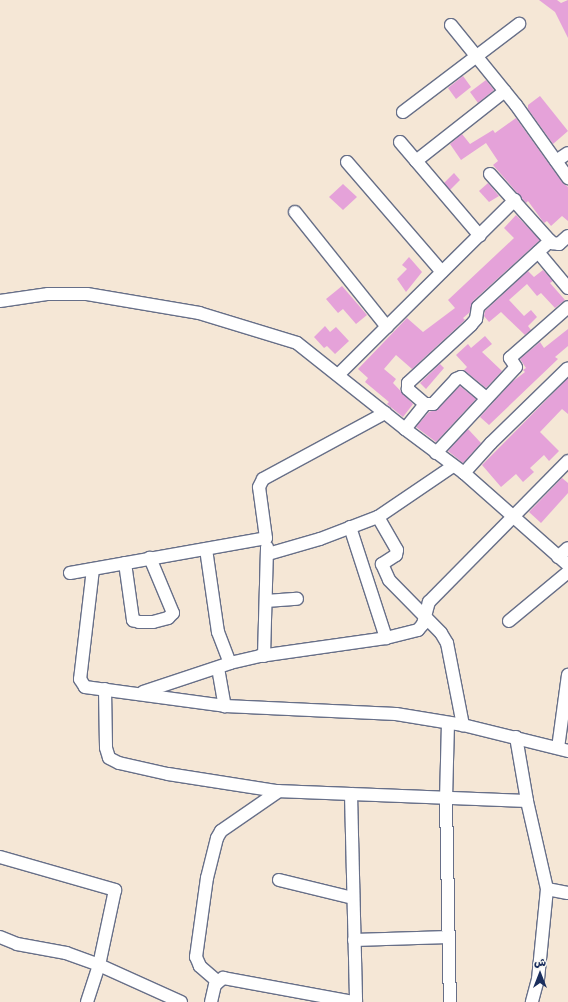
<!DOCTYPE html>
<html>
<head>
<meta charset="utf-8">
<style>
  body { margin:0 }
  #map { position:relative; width:568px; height:1002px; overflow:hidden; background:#f5e7d6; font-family:Caveat,"Playpen Sans Arabic",sans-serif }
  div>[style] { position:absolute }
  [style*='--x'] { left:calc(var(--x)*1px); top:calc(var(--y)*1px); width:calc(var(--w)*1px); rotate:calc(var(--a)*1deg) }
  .building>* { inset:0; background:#e5a2d9 }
  .roads { filter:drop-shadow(1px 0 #676f88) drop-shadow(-1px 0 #676f88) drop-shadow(0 1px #676f88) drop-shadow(0 -1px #676f88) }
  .minor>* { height:12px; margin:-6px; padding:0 6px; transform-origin:6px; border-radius:6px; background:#fff }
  span { translate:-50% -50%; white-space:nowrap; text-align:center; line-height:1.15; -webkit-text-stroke:3px #f6f6f2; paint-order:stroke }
  .north { position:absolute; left:520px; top:954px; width:40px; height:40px; -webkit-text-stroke:3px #f6f6f2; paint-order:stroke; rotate:0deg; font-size:11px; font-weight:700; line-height:16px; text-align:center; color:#1b2f5e }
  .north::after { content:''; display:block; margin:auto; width:14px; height:18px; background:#1b2f5e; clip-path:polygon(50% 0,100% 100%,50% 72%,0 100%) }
</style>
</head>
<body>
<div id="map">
  <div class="building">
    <i style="clip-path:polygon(539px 0,557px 0,561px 3px,568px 0,568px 38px,555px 12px)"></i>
    <i style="clip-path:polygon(463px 76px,471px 87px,456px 99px,448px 88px)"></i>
    <i style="clip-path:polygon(486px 80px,494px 90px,478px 103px,470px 92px)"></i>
    <i style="clip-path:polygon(540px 96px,568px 131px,553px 144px,528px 109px,528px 105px)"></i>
    <i style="clip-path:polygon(516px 118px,562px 182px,568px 187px,568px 221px,562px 216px,551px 226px,547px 221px,544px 223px,528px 201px,526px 203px,493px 165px,498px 161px,486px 143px,461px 160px,450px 144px,462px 134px,470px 144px,493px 130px,495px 133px)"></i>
    <i style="clip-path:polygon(454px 173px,460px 180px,450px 190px,444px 183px)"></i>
    <i style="clip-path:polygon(488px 183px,499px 196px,489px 202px,479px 191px)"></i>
    <i style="clip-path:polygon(343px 184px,357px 197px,343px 210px,329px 197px)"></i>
    <i style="clip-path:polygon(516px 215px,540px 240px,473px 301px,470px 312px,463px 318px,465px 320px,412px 369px,396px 355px,384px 369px,396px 379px,393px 383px,413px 404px,403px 417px,387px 404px,389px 402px,365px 382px,368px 378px,358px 369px,407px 318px,423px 332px,455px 308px,448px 300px,514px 238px,504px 228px)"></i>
    <i style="clip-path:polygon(409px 257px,422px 272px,406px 292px,397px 279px,407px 269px,402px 265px)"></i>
    <i style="clip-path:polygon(543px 270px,553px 281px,550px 283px,565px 300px,555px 308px,541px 293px,537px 296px,527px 284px,509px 300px,524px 316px,531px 310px,537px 317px,528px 326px,531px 330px,525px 335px,501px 312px,489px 322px,484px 316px,485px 311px,528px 271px,534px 277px)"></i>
    <i style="clip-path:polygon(342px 286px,367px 315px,356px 324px,343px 309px,338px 313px,326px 299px)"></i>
    <i style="clip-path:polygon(325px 326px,330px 332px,336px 327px,349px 341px,335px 354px,327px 346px,324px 348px,314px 337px)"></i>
    <i style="clip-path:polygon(568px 329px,568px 346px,555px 357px,558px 359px,489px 425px,480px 417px,512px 382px,525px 372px,523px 370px,526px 368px,520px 359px,540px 342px,544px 348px)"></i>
    <i style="clip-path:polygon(485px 336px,492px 344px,482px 352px,502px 371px,486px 388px,464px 370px,467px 367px,456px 355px,468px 344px,471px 348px)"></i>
    <i style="clip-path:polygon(440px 364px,444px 368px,426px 389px,420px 383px)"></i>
    <i style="clip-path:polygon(568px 378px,568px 414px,562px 409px,540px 432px,559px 451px,549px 461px,544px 455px,530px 468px,534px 472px,523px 482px,516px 474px,501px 487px,482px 465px)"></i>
    <i style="clip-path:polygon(460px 386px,476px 399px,436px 442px,416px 427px,429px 412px,438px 409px)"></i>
    <i style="clip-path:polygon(468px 429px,481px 443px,463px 463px,448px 451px)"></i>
    <i style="clip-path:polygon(562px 478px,568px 483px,568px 493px,541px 523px,529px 512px)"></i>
  </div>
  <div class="roads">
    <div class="minor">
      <i style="--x:451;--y:25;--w:103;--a:50.9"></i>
      <i style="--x:516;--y:105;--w:90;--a:54.5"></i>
      <i style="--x:403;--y:112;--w:146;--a:-37.2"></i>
      <i style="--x:400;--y:142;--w:123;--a:49.6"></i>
      <i style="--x:416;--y:161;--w:113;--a:-38.2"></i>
      <i style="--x:556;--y:161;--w:14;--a:-34"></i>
      <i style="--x:347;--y:162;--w:145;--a:49.2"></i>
      <i style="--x:490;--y:174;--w:93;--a:48.1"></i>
      <i style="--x:552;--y:243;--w:7;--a:8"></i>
      <i style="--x:559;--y:244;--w:12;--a:-42"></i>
      <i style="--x:295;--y:212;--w:147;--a:51.3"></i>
      <i style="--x:538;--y:252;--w:47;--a:50.2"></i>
      <i style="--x:0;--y:301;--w:49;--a:-8.3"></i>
      <i style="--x:48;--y:294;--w:39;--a:0"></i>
      <i style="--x:87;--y:294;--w:114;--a:9.6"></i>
      <i style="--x:199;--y:313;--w:102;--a:17"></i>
      <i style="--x:297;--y:343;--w:138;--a:38.5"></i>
      <i style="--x:405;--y:429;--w:74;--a:36.7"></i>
      <i style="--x:464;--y:473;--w:139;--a:41.5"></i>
      <i style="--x:338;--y:375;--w:249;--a:-44.7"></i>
      <i style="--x:425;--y:404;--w:8;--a:0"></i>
      <i style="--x:433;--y:404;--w:34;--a:-47"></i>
      <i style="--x:456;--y:379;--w:5;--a:-22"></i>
      <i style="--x:461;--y:377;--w:33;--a:40"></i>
      <i style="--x:405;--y:429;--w:32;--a:-51"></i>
      <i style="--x:425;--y:404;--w:23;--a:-139"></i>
      <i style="--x:408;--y:389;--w:6;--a:-90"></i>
      <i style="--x:408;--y:383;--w:86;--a:-42.6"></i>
      <i style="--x:471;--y:325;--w:8;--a:-50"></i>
      <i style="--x:476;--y:319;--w:12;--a:-81"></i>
      <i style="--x:478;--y:307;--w:98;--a:-42.5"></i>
      <i style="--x:436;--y:453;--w:117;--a:-47.1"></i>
      <i style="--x:516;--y:367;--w:11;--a:-124"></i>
      <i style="--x:510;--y:358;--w:77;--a:-41.3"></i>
      <i style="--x:464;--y:473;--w:40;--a:-48"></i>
      <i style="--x:491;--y:443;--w:107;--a:-44.2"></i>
      <i style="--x:378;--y:517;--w:38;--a:60"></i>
      <i style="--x:397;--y:550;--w:5;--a:101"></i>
      <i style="--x:396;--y:555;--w:17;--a:147"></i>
      <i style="--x:382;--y:564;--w:17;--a:66"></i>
      <i style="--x:389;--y:580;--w:74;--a:45.5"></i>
      <i style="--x:441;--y:633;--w:12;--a:59"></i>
      <i style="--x:447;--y:643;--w:84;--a:79"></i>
      <i style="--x:350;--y:527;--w:117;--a:72"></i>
      <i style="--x:206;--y:549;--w:84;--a:81.8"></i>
      <i style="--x:218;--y:632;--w:33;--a:69"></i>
      <i style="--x:268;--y:554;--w:54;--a:-16.1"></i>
      <i style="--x:320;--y:539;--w:62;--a:-20.8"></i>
      <i style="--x:378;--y:517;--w:91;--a:-34.2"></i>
      <i style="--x:558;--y:557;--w:13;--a:-42"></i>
      <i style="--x:125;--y:563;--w:58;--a:82"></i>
      <i style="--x:133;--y:620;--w:6;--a:18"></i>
      <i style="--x:139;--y:622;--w:14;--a:0"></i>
      <i style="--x:153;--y:622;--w:16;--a:-15"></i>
      <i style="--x:168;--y:618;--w:7;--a:-45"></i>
      <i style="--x:173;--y:613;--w:60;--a:-112.7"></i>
      <i style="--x:93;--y:569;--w:111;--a:96.7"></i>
      <i style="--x:80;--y:679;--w:9;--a:58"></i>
      <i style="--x:85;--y:687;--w:141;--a:7.7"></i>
      <i style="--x:225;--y:706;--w:171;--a:2.7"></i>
      <i style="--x:396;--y:714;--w:68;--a:9.3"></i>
      <i style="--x:463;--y:725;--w:108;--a:13.9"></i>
      <i style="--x:70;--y:573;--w:199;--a:-10.1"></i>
      <i style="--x:266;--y:538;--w:51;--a:-97.8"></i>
      <i style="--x:259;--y:487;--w:9;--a:-63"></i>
      <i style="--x:263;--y:479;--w:139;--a:-28.4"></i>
      <i style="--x:266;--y:601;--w:31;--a:-4"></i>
      <i style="--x:509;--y:621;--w:77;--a:-39.7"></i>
      <i style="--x:264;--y:656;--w:109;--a:-88.4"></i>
      <i style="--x:218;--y:668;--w:39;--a:80"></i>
      <i style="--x:105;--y:689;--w:59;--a:89"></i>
      <i style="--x:106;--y:748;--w:10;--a:73"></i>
      <i style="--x:109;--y:758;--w:11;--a:27"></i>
      <i style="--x:119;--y:763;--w:50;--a:12.7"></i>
      <i style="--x:168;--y:774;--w:109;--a:8.9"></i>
      <i style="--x:276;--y:791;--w:251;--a:2.3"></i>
      <i style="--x:143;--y:692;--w:92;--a:-18.4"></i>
      <i style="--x:230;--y:663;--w:31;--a:-13"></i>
      <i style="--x:260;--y:656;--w:127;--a:-8.1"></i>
      <i style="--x:386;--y:638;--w:33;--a:-14"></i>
      <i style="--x:418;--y:630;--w:8;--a:-50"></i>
      <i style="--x:423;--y:624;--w:23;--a:-75"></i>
      <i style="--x:429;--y:602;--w:198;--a:-45.4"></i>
      <i style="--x:448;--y:723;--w:77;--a:91.5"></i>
      <i style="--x:446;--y:800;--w:202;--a:88.9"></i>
      <i style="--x:516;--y:737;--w:65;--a:80.2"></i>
      <i style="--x:527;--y:801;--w:90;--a:77.2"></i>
      <i style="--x:547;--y:889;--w:90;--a:95.7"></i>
      <i style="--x:538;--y:979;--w:24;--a:105"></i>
      <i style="--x:558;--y:748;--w:74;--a:-82.2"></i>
      <i style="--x:351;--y:794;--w:208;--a:88.6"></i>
      <i style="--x:0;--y:857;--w:120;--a:16"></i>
      <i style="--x:115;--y:890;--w:77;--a:102"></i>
      <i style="--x:99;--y:965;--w:39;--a:108"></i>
      <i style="--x:279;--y:880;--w:76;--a:13.7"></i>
      <i style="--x:547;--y:889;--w:21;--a:11"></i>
      <i style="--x:0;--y:937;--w:18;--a:22"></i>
      <i style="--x:17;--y:944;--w:50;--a:10.4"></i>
      <i style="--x:66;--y:953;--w:35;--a:20"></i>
      <i style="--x:99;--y:965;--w:90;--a:24.3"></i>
      <i style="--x:354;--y:940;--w:95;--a:-1.8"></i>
      <i style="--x:217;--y:981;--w:23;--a:-139"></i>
      <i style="--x:200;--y:966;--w:10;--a:-114"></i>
      <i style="--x:196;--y:957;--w:80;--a:-82.1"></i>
      <i style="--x:207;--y:878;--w:41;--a:-76"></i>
      <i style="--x:217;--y:838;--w:8;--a:-60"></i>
      <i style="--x:221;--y:831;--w:70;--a:-34.6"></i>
      <i style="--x:211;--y:1002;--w:17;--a:-77"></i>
      <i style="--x:215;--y:985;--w:11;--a:-41"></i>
      <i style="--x:223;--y:978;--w:133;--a:10.4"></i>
    </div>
  </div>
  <div class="north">ش</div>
</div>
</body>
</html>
